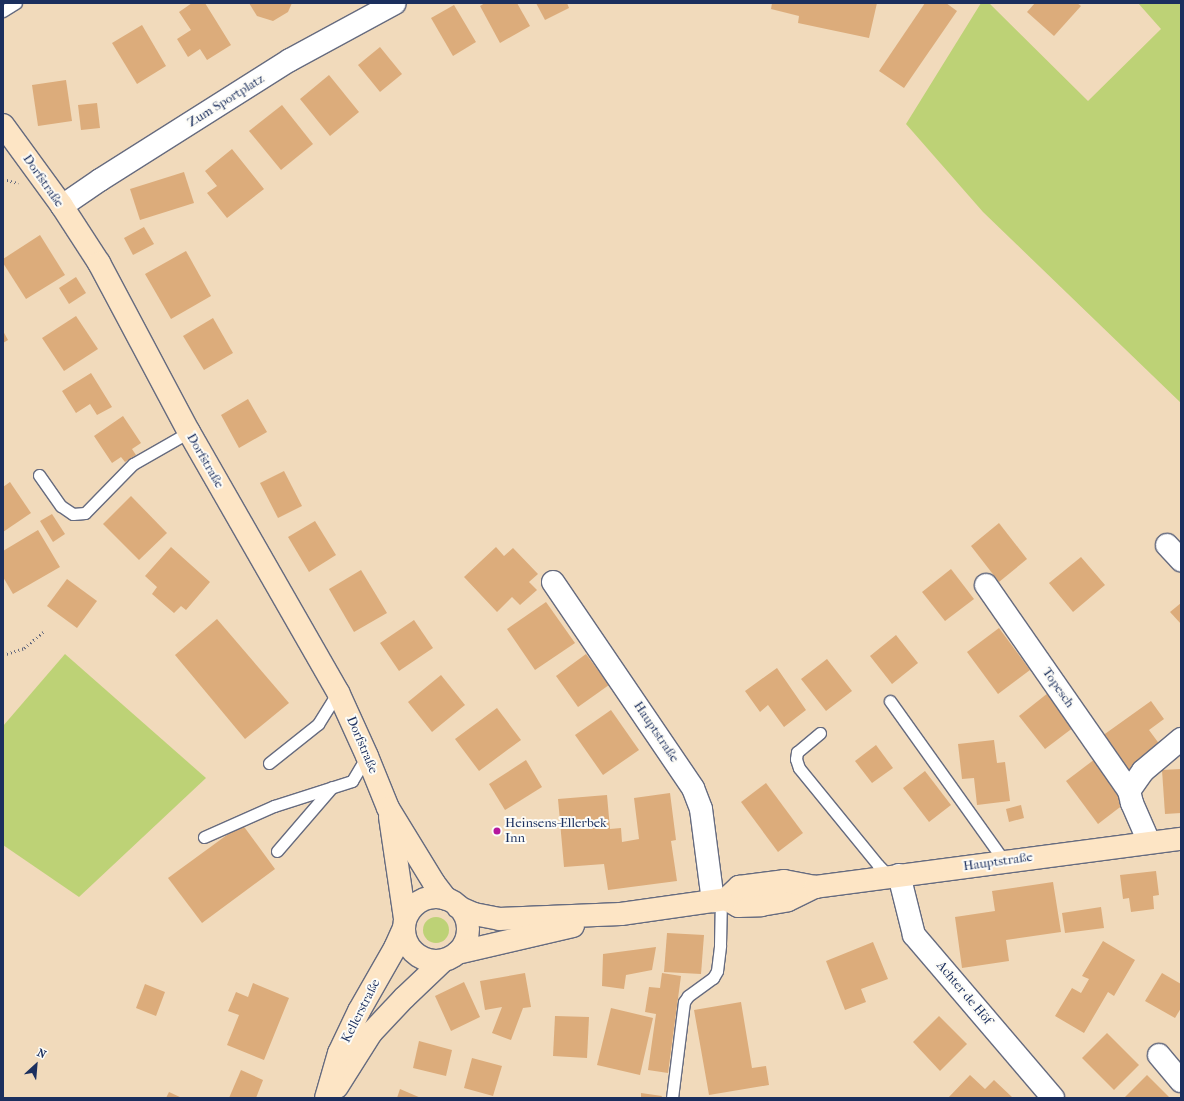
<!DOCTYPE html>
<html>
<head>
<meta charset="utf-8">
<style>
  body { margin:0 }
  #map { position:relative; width:1184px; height:1101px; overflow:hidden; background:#f1dabb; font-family:"IM FELL French Canon",serif }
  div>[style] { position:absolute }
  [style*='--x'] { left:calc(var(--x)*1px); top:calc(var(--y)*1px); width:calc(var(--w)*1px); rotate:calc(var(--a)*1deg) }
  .green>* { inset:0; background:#bdd276 }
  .round { border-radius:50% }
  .building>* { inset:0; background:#dcac7b }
  .path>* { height:2.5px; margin-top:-1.25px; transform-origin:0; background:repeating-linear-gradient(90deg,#666b7f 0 1px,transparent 0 4px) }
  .roads { filter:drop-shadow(1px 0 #666b7f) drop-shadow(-1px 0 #666b7f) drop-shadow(0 1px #666b7f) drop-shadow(0 -1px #666b7f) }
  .lane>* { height:11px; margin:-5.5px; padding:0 5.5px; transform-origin:5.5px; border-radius:5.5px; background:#fff }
  .street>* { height:22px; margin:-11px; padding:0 11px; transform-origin:11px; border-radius:11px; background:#fff }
  .secondary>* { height:22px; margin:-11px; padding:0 11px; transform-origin:11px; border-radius:11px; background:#fde5c5 }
  .secondary>.ring { margin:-11px; padding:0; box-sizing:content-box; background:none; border:22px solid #fde5c5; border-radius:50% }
  .dots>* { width:11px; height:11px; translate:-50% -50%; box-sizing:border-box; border:2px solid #fdfcf7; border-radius:50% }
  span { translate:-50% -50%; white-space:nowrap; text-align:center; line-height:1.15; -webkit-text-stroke:4px #fdfcf7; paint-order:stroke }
  .street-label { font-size:13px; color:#1b2f5e }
  .poi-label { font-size:13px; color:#1b2f5e }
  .left { translate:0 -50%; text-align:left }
  .frame { position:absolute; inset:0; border:4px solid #1b2f5e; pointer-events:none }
  .north { position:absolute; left:16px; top:1045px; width:40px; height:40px; -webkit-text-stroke:3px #fdfcf7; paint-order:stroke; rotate:26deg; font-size:11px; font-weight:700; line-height:16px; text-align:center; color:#1b2f5e }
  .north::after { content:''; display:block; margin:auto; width:14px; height:18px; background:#1b2f5e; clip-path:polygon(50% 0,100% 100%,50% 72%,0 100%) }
</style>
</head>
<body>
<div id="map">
  <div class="green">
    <i style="clip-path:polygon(981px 3px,989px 3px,1088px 101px,1161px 29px,1138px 3px,1181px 3px,1181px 403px,983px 212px,906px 124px)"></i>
    <i style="clip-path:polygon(65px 654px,206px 778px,79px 897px,3px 845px,3px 726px)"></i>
    <i class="round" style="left:423px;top:917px;width:26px;height:26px"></i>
  </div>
  <div class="building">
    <i style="clip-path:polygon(192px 3px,205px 3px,231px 45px,207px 60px,200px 49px,188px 57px,177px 39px,191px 30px,179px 12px)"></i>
    <i style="clip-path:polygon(249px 3px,292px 3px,288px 12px,273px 21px,257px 16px)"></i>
    <i style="clip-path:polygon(485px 3px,517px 3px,530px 26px,500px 43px,480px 6px)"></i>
    <i style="clip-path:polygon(536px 3px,567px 3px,569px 8px,545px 20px)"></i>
    <i style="clip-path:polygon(772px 3px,877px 3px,869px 38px,798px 23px,799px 16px,771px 9px)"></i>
    <i style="clip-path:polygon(925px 3px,946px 3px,957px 11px,904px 88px,879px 71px)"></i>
    <i style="clip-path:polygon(1035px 3px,1077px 3px,1081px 6px,1054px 36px,1027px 12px)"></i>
    <i style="clip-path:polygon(454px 5px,476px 42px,453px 56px,431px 18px)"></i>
    <i style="clip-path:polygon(142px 25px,166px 66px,137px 84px,112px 43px)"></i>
    <i style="clip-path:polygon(380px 47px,402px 74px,380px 92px,358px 65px)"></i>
    <i style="clip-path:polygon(329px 75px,359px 112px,330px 136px,300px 99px)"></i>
    <i style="clip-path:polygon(66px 80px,72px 121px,38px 126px,32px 85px)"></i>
    <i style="clip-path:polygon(97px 103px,100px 128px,81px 130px,78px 105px)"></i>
    <i style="clip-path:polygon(282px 105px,313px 144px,281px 170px,249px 131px)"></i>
    <i style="clip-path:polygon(232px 149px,264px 189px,227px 218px,207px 193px,217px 186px,205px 171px)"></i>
    <i style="clip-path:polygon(184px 172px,194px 203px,140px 220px,130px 189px)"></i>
    <i style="clip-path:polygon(144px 227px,154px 244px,133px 255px,124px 238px)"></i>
    <i style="clip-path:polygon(40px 235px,65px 275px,26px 299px,3px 263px,3px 259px)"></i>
    <i style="clip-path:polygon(186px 251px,211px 296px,171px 319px,145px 274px)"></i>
    <i style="clip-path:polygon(76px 277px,86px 293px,69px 304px,59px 288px)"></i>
    <i style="clip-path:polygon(76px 316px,98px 349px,64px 371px,42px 338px)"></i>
    <i style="clip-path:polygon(213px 318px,233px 353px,204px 370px,183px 336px)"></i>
    <i style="clip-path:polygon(3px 331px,8px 340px,3px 343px)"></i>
    <i style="clip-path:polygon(91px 373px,112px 407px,97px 415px,90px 404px,76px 413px,62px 391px)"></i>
    <i style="clip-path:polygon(248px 399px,267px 432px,239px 448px,221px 415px)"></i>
    <i style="clip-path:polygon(123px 416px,141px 443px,132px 449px,136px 455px,125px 462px,121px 457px,112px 463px,94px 436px)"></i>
    <i style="clip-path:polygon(284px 471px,302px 506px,278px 518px,260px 483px)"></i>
    <i style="clip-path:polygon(10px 482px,31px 513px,3px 532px,3px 487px)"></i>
    <i style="clip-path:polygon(131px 496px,167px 533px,139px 560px,103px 524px)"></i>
    <i style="clip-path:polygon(52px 514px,65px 534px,53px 542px,40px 521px)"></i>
    <i style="clip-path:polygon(315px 521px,336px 555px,309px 572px,288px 537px)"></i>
    <i style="clip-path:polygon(999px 523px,1027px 559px,999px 582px,971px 546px)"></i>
    <i style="clip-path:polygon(38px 530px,60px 567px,13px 594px,3px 577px,3px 551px)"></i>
    <i style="clip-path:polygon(171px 547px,210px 582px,186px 610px,181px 606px,174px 613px,152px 594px,157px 587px,145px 576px)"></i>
    <i style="clip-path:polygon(496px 547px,504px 556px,513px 548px,538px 574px,529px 582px,537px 590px,520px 605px,512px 597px,497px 612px,464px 577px)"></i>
    <i style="clip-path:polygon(1081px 557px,1105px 585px,1073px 612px,1049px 583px)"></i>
    <i style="clip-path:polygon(951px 569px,974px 599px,945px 621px,922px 592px)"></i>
    <i style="clip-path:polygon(361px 570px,387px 613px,354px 632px,329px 589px)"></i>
    <i style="clip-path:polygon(67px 579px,97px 601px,77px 628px,47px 606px)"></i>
    <i style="clip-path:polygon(546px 602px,575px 643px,535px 670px,507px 629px)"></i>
    <i style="clip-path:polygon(1181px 603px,1181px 624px,1170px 612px)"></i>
    <i style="clip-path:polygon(217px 619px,289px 703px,245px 739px,175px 655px)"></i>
    <i style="clip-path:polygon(414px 620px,433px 648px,399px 671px,380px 643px)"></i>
    <i style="clip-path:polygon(999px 628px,1030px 670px,998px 694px,967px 652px)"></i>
    <i style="clip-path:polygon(896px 635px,918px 663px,892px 684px,870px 656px)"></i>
    <i style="clip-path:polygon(586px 654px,609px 685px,578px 707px,556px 676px)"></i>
    <i style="clip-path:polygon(827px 659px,852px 691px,826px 711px,801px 679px)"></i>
    <i style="clip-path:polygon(777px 668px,806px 710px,784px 727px,768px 705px,760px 712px,745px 691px)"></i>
    <i style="clip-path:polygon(441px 675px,465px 705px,432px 732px,408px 702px)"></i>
    <i style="clip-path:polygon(1048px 693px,1074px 727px,1045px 749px,1019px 716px)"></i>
    <i style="clip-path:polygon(1151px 701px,1164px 719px,1149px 730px,1163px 749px,1129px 774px,1102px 736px)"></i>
    <i style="clip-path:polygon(497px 708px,521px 740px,479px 771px,455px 739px)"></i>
    <i style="clip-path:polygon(611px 710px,639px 750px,603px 775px,575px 735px)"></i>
    <i style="clip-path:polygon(994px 740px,997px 763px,1005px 762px,1010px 801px,977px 805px,974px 778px,962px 779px,958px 744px)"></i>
    <i style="clip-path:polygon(876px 745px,893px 768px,872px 783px,855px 761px)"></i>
    <i style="clip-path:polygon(1095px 759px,1128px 801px,1098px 824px,1066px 781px)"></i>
    <i style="clip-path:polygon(526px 760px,542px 787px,505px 810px,489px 784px)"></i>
    <i style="clip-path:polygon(1181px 769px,1181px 813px,1165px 814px,1162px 770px)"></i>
    <i style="clip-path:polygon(925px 771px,951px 805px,929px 822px,903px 788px)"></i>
    <i style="clip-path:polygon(766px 783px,803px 833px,778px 852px,741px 802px)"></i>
    <i style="clip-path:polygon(670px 793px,676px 840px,671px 841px,677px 881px,608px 890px,604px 864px,564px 867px,558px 799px,607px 795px,610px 829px,621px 828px,622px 842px,639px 839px,634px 798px)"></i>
    <i style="clip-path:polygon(1021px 805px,1024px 818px,1009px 822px,1006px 809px)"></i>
    <i style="clip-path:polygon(242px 824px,275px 869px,202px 923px,168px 878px)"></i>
    <i style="clip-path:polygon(1156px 871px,1159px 895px,1153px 896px,1154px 909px,1131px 912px,1129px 898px,1123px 899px,1120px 875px)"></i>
    <i style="clip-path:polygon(1053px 882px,1061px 932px,1006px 940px,1009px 961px,962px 968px,955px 917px,995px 911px,992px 891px)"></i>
    <i style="clip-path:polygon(1101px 907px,1104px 928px,1065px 933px,1062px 913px)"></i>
    <i style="clip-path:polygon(667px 933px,704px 935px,701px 974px,664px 972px)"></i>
    <i style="clip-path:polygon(1103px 941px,1135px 960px,1114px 996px,1108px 992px,1084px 1033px,1055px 1016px,1072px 988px,1081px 993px,1089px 979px,1082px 976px)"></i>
    <i style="clip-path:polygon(873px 942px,888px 979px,861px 989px,866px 1002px,845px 1010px,826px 961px)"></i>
    <i style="clip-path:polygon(656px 947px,652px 970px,626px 975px,624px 989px,602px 986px,603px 954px)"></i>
    <i style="clip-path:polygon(525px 973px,531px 1007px,523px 1008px,511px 1040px,492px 1033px,502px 1007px,485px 1010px,480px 981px)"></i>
    <i style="clip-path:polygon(662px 973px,681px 976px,668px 1073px,648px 1070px,656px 1014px,645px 1012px,649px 987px,660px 988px)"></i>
    <i style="clip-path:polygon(1162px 973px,1181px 984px,1181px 1008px,1175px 1018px,1145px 1001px)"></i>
    <i style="clip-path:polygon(464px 982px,480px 1017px,451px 1031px,435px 996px)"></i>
    <i style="clip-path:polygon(253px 983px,289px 998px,264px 1060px,227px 1045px,239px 1015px,228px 1011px,236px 992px,248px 997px)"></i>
    <i style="clip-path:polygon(145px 984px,165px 992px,156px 1016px,136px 1008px)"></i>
    <i style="clip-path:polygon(741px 1002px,752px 1068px,766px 1066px,769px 1085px,709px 1095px,694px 1010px)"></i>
    <i style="clip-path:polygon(611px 1008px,653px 1018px,640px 1075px,597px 1065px)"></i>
    <i style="clip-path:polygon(555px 1016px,589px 1017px,587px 1058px,553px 1056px)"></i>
    <i style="clip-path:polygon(939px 1016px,967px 1044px,940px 1071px,913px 1042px)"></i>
    <i style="clip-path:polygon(1107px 1033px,1139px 1065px,1114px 1090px,1082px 1058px)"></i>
    <i style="clip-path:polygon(419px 1041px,452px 1050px,446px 1076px,413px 1068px)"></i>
    <i style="clip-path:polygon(472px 1058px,502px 1066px,493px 1096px,464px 1088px)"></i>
    <i style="clip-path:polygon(241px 1070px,263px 1080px,256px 1098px,229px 1098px)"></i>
    <i style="clip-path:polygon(970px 1075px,985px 1089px,994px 1080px,1013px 1098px,948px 1098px)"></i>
    <i style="clip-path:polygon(1147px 1075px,1170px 1098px,1124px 1098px)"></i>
    <i style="clip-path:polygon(400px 1089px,421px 1098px,397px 1098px)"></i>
    <i style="clip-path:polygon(169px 1092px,182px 1098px,166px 1098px)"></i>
    <i style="clip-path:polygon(641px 1093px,662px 1096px,661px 1098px,641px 1098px)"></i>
  </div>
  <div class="path">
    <i style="--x:3;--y:179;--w:16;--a:15"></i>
    <i style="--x:3;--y:655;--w:22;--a:-18"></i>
    <i style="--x:24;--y:648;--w:25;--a:-40"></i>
  </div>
  <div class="roads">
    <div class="lane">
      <i style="--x:3;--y:11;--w:15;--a:-32"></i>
      <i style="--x:39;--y:475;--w:38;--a:55"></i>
      <i style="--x:61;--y:506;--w:14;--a:34"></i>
      <i style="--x:73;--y:514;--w:12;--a:-5"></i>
      <i style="--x:85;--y:513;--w:69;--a:-45.6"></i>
      <i style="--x:133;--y:464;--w:64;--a:-29.7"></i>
      <i style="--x:890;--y:701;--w:196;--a:54.5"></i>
      <i style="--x:820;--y:733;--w:30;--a:140"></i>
      <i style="--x:797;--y:752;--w:7;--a:98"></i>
      <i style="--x:796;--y:759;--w:9;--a:72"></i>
      <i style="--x:799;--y:768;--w:125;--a:50.8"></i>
      <i style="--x:878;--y:865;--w:17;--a:45"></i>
      <i style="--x:269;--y:763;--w:63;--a:-38.5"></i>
      <i style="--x:318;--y:724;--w:38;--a:-58"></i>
      <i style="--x:204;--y:837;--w:77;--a:-23.9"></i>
      <i style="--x:274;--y:806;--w:82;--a:-17.8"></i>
      <i style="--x:352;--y:781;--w:29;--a:-59"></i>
      <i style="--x:277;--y:851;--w:84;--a:-49.3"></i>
      <i style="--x:672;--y:1098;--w:97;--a:-82.9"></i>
      <i style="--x:684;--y:1002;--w:7;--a:-56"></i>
      <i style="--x:688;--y:996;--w:31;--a:-36"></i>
      <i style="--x:713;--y:978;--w:8;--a:-60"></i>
      <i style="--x:717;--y:971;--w:26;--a:-83"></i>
      <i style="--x:720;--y:945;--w:46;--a:-88.8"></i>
    </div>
    <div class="street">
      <i style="--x:62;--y:206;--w:46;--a:-34.4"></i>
      <i style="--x:100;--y:180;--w:225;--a:-32.3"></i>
      <i style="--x:290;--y:60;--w:119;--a:-28.5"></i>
      <i style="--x:1167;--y:545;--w:21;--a:47"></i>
      <i style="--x:553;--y:582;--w:249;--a:55.8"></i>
      <i style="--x:693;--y:788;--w:22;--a:69"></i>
      <i style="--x:701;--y:809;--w:93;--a:82.6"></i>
      <i style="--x:986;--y:585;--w:251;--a:55.2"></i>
      <i style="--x:1149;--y:842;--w:43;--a:-113.6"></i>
      <i style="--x:1132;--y:803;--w:12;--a:-104"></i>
      <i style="--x:1129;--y:791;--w:24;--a:-55"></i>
      <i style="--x:1143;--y:771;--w:50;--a:-40.1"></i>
      <i style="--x:899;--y:875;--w:62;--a:76"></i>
      <i style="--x:914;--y:935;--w:214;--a:49.5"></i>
      <i style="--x:1159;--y:1055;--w:34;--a:50"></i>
    </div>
    <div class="secondary">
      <i style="--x:3;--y:125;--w:100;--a:53.9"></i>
      <i style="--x:62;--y:206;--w:68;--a:57"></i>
      <i style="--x:99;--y:263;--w:191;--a:62"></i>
      <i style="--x:189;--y:432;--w:300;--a:60.2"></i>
      <i style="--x:338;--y:692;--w:70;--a:65.6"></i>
      <i style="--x:367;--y:756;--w:56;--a:68"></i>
      <i style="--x:388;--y:808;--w:88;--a:58.5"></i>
      <i style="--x:434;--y:883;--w:20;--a:53"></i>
      <i style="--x:390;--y:817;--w:103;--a:81.6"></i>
      <i class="ring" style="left:404px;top:897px;width:42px;height:42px"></i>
      <i style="--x:726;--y:899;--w:14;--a:30"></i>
      <i style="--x:738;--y:906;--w:23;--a:-2"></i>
      <i style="--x:761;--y:905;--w:27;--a:-10"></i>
      <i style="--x:788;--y:900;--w:30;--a:-26"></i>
      <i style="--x:458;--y:907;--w:17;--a:24"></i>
      <i style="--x:474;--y:914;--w:25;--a:11"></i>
      <i style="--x:499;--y:919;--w:122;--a:-2.3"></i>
      <i style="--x:621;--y:914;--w:106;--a:-8.1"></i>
      <i style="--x:726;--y:899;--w:18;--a:-43"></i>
      <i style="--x:739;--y:887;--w:45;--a:-7.6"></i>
      <i style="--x:784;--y:881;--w:32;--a:11"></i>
      <i style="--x:815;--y:887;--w:369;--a:-7.5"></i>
      <i style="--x:457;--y:953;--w:119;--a:-13.1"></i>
      <i style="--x:337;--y:1087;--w:64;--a:-57.8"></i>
      <i style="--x:371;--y:1033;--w:48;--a:-46.7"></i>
      <i style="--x:404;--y:998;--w:55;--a:-43.5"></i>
      <i style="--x:326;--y:1098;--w:47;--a:-73.9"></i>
      <i style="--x:339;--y:1053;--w:47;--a:-64.5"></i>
      <i style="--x:359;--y:1011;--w:73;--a:-60.3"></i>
      <i style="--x:395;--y:948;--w:22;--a:-66"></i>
    </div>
  </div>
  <div class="dots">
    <i style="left:497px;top:831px;background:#b5179e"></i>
  </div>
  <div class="street-label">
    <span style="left:226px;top:101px;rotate:-32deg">Zum Sportplatz</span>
    <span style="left:43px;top:181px;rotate:55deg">Dorfstraße</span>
    <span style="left:205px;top:461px;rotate:60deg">Dorfstraße</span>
    <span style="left:1058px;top:688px;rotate:55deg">Topesch</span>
    <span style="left:656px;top:732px;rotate:56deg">Hauptstraße</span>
    <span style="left:362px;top:745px;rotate:67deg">Dorfstraße</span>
    <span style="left:998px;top:862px;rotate:-8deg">Hauptstraße</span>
    <span style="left:964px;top:993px;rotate:50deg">Achter de Höf</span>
    <span style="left:361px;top:1011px;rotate:-63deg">Kellerstraße</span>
  </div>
  <div class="poi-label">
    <span class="left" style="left:505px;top:831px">Heinsens-Ellerbek<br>Inn</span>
  </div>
  <div class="frame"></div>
  <div class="north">N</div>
</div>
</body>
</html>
